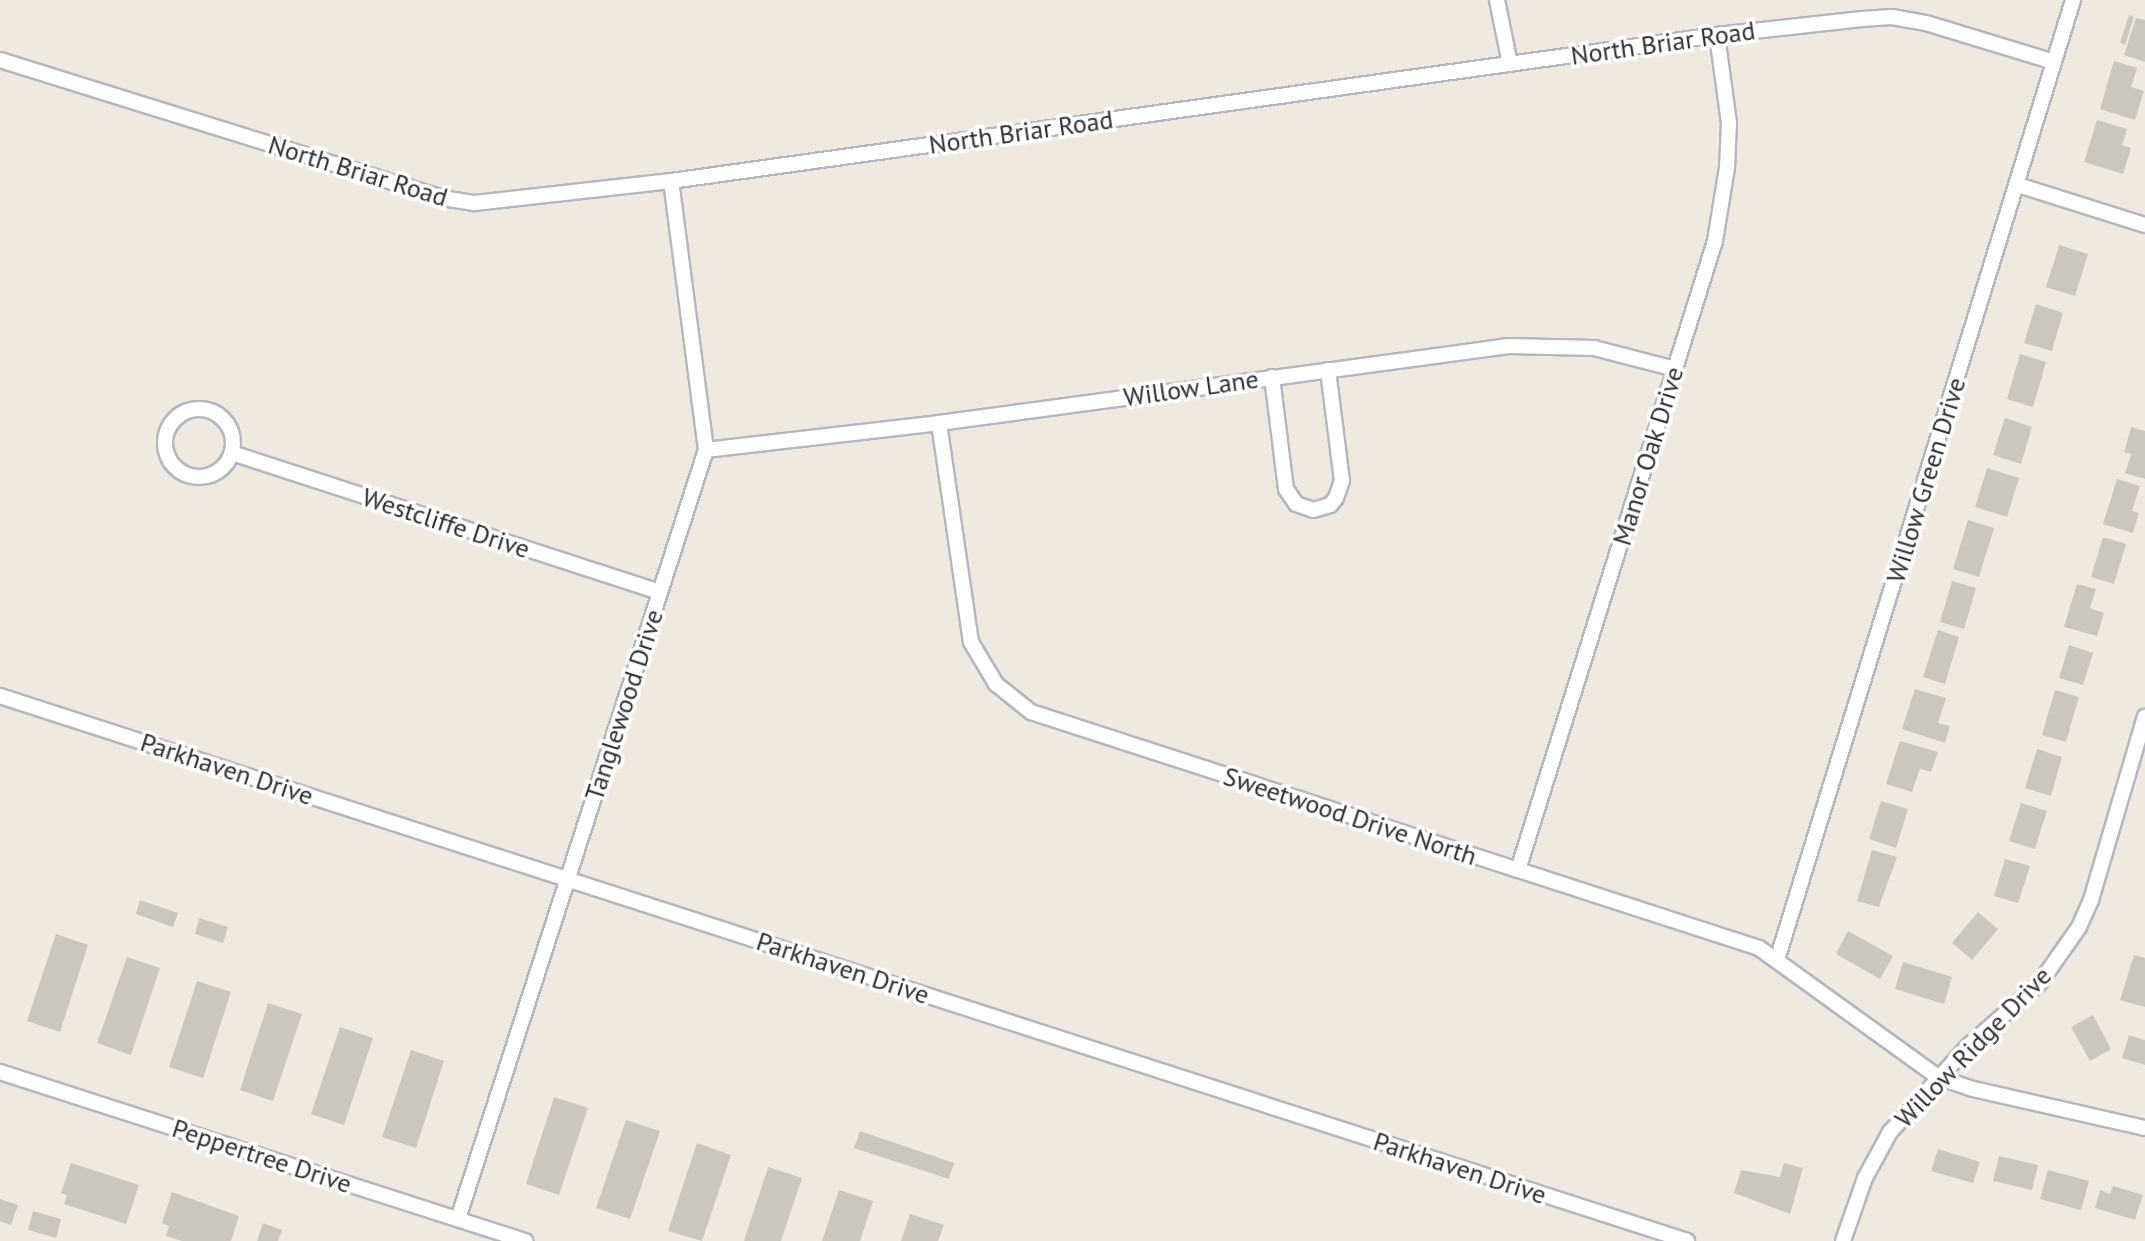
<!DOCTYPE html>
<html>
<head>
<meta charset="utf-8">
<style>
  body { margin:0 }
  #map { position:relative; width:2145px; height:1241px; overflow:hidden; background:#f0e9e0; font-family:"PT Sans",sans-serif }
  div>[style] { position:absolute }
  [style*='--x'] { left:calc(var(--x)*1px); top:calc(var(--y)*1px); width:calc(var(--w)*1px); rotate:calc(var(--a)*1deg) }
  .building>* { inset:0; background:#cbc7be }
  .roads { filter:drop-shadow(2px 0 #b4b6c2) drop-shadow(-2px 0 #b4b6c2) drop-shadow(0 2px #b4b6c2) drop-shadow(0 -2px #b4b6c2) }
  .street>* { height:14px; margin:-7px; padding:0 7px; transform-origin:7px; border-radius:7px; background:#fff }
  .street>.ring { margin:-7px; padding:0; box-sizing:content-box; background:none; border:14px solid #fff; border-radius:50% }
  span { translate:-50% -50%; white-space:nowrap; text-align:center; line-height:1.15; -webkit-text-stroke:7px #fff; paint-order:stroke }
  .street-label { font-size:26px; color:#2e2e2e }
</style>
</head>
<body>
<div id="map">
  <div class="building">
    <i style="clip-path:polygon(2129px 15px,2134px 17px,2125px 45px,2120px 43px)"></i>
    <i style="clip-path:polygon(2136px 18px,2145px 20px,2145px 62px,2124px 55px)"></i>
    <i style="clip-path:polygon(2114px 61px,2137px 68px,2131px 87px,2144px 91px,2135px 120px,2100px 109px)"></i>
    <i style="clip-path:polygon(2097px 120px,2127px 129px,2122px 145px,2131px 148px,2123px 174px,2084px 162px)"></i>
    <i style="clip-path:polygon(2059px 245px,2088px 254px,2075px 296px,2046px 287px)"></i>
    <i style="clip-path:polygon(2036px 304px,2063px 313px,2052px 351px,2024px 343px)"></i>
    <i style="clip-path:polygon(2020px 354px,2046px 362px,2033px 407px,2007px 399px)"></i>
    <i style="clip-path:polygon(2005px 418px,2032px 427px,2021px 464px,1993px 455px)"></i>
    <i style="clip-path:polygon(2131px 427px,2145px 431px,2145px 479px,2125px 473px,2131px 454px,2124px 452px)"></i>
    <i style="clip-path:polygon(1987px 468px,2019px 478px,2007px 517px,1975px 507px)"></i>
    <i style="clip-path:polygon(2117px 479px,2140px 486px,2132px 511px,2139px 513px,2133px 533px,2103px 524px)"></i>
    <i style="clip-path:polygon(1968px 520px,1994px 528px,1979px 577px,1953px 569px)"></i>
    <i style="clip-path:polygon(2103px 537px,2126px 544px,2114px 584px,2091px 577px)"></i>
    <i style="clip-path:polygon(1952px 581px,1976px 588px,1964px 629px,1940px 622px)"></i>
    <i style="clip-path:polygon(2077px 584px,2096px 589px,2090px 608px,2104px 613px,2097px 636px,2064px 627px)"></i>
    <i style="clip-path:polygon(1938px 630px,1959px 637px,1945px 684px,1923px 677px)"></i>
    <i style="clip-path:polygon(2069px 645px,2093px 653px,2083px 685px,2059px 678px)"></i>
    <i style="clip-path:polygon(1915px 689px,1946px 698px,1938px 723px,1950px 726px,1945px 743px,1902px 729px)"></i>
    <i style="clip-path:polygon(2055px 690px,2079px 697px,2066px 742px,2042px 735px)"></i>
    <i style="clip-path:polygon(1900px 741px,1938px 752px,1931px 772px,1920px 769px,1912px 792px,1886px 784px)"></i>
    <i style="clip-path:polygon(2037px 749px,2062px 757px,2051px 796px,2025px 788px)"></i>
    <i style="clip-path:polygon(1881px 801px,1908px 809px,1896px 848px,1869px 839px)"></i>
    <i style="clip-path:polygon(2021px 803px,2047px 811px,2035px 849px,2009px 841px)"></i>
    <i style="clip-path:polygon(1872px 850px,1897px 857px,1879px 907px,1857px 901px)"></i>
    <i style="clip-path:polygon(2005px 859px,2030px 866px,2018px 903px,1994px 896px)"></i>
    <i style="clip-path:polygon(140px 900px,178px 913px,173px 927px,136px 914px)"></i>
    <i style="clip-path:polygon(1978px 912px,1998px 929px,1972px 960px,1952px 943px)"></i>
    <i style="clip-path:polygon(199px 918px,228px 927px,223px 943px,195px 934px)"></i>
    <i style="clip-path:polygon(1848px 931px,1893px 956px,1880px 979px,1836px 954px)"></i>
    <i style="clip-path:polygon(56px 934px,88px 945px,60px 1032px,27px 1021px)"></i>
    <i style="clip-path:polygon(2134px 955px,2145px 958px,2145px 1007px,2120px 1000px)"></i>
    <i style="clip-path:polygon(127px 957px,160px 968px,131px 1055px,97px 1043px)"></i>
    <i style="clip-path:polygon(1903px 962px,1952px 977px,1944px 1004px,1895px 989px)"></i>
    <i style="clip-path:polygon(197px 981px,231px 992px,203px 1078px,169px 1067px)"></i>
    <i style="clip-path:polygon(268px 1003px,302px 1014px,273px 1101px,240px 1090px)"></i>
    <i style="clip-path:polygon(2093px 1015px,2111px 1049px,2090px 1061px,2071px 1027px)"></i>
    <i style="clip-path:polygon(340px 1027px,373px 1038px,344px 1125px,311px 1114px)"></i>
    <i style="clip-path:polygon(2129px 1035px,2145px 1040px,2145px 1065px,2122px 1058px)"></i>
    <i style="clip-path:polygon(411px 1050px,444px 1061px,416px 1148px,382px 1137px)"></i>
    <i style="clip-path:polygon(554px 1097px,588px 1108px,559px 1195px,526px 1184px)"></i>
    <i style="clip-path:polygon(626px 1120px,660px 1131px,630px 1219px,596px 1208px)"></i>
    <i style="clip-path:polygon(860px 1131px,954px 1163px,949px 1179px,854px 1148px)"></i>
    <i style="clip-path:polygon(697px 1143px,731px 1155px,702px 1241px,668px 1231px)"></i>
    <i style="clip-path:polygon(1938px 1149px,1980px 1162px,1973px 1183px,1931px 1171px)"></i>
    <i style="clip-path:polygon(1999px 1156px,2038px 1165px,2032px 1190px,1993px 1181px)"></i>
    <i style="clip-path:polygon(71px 1163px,139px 1185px,126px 1224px,64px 1204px,67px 1195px,61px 1193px)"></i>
    <i style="clip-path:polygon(1784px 1163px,1803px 1168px,1790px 1214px,1734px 1193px,1741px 1170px,1780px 1177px)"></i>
    <i style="clip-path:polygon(768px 1167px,802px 1178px,781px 1241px,744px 1241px)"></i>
    <i style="clip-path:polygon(2048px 1170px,2089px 1181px,2081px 1210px,2040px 1199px)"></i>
    <i style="clip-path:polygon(2113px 1186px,2143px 1195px,2135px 1220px,2095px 1208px,2100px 1190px,2110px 1194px)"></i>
    <i style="clip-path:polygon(839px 1190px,873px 1201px,860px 1241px,822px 1241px)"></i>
    <i style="clip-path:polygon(172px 1192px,239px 1216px,231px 1241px,182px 1241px,166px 1236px,169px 1226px,162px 1223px)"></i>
    <i style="clip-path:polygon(0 1199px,18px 1205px,11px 1225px,0 1221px)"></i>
    <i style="clip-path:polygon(33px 1211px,61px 1219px,56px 1238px,28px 1230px)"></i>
    <i style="clip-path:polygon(910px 1214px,944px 1225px,938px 1241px,901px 1241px)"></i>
    <i style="clip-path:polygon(263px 1223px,282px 1230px,278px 1241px,257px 1241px)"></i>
  </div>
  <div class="roads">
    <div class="street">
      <i style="--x:1497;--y:0;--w:65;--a:78.5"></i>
      <i style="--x:0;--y:60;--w:463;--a:17.3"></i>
      <i style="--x:442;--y:198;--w:33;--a:9"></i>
      <i style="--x:475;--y:203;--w:197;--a:-6.4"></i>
      <i style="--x:671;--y:181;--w:1056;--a:-7.95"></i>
      <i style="--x:1717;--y:35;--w:146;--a:-6.3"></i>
      <i style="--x:1862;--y:19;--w:30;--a:-4"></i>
      <i style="--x:1892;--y:17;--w:35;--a:10"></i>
      <i style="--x:1926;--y:23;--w:134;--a:16.9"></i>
      <i style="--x:2018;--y:185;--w:133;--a:17.5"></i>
      <i style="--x:1272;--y:377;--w:113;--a:82.9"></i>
      <i style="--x:1286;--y:489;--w:18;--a:56"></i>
      <i style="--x:1296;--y:504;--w:18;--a:19"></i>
      <i style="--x:1313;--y:510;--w:18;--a:-16"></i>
      <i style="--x:1330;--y:505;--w:9;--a:-49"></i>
      <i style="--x:1336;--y:498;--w:18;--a:-71"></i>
      <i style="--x:1342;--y:481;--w:112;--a:-97.2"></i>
      <i class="ring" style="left:165px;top:409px;width:54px;height:54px"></i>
      <i style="--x:939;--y:423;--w:221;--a:81.7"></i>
      <i style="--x:971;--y:642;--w:49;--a:59.2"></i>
      <i style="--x:996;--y:684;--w:45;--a:38.7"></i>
      <i style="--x:1031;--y:712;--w:765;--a:17.96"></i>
      <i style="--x:1759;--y:948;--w:221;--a:35.8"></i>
      <i style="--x:1938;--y:1077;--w:37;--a:19"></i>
      <i style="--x:1973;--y:1089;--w:176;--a:12.8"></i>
      <i style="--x:706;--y:450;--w:235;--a:-6.6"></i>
      <i style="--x:939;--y:423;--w:575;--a:-7.69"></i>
      <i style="--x:1509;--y:346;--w:85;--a:1.3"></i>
      <i style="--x:1594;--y:348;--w:84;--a:14.5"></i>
      <i style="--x:232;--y:453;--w:450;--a:18"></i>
      <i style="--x:0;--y:696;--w:1773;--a:17.9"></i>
      <i style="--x:1518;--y:870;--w:659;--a:-72.61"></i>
      <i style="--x:1715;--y:241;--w:74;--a:-80.7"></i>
      <i style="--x:1727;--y:168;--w:45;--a:-87.5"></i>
      <i style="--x:1729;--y:123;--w:89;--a:-97.8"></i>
      <i style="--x:1777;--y:960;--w:1005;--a:-72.86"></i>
      <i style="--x:0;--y:1072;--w:552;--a:17.84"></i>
      <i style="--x:458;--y:1219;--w:808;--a:-72.13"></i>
      <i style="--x:706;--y:450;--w:271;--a:-97.4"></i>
      <i style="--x:1843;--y:1241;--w:67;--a:-70.8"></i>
      <i style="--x:1865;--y:1178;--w:52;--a:-61.5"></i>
      <i style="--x:1890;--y:1132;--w:115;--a:-47.8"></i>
      <i style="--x:1967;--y:1047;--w:96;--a:-41.2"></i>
      <i style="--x:2039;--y:984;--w:70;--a:-54.9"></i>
      <i style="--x:2079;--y:927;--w:30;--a:-66"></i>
      <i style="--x:2091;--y:900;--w:191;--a:-73.6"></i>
    </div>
  </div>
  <div class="street-label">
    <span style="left:1663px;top:43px;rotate:-8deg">North Briar Road</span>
    <span style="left:1021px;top:132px;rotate:-8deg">North Briar Road</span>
    <span style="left:358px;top:171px;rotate:17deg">North Briar Road</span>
    <span style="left:1191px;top:388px;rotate:-8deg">Willow Lane</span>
    <span style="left:1648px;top:456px;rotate:-73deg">Manor Oak Drive</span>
    <span style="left:1926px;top:480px;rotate:-73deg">Willow Green Drive</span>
    <span style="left:446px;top:523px;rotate:18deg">Westcliffe Drive</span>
    <span style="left:624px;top:705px;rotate:-72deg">Tanglewood Drive</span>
    <span style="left:227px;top:769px;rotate:18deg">Parkhaven Drive</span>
    <span style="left:1350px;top:816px;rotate:18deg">Sweetwood Drive North</span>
    <span style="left:843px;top:968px;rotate:18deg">Parkhaven Drive</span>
    <span style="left:1973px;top:1047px;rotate:-46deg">Willow Ridge Drive</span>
    <span style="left:262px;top:1156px;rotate:18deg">Peppertree Drive</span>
    <span style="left:1460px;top:1168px;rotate:18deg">Parkhaven Drive</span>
  </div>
</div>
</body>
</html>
